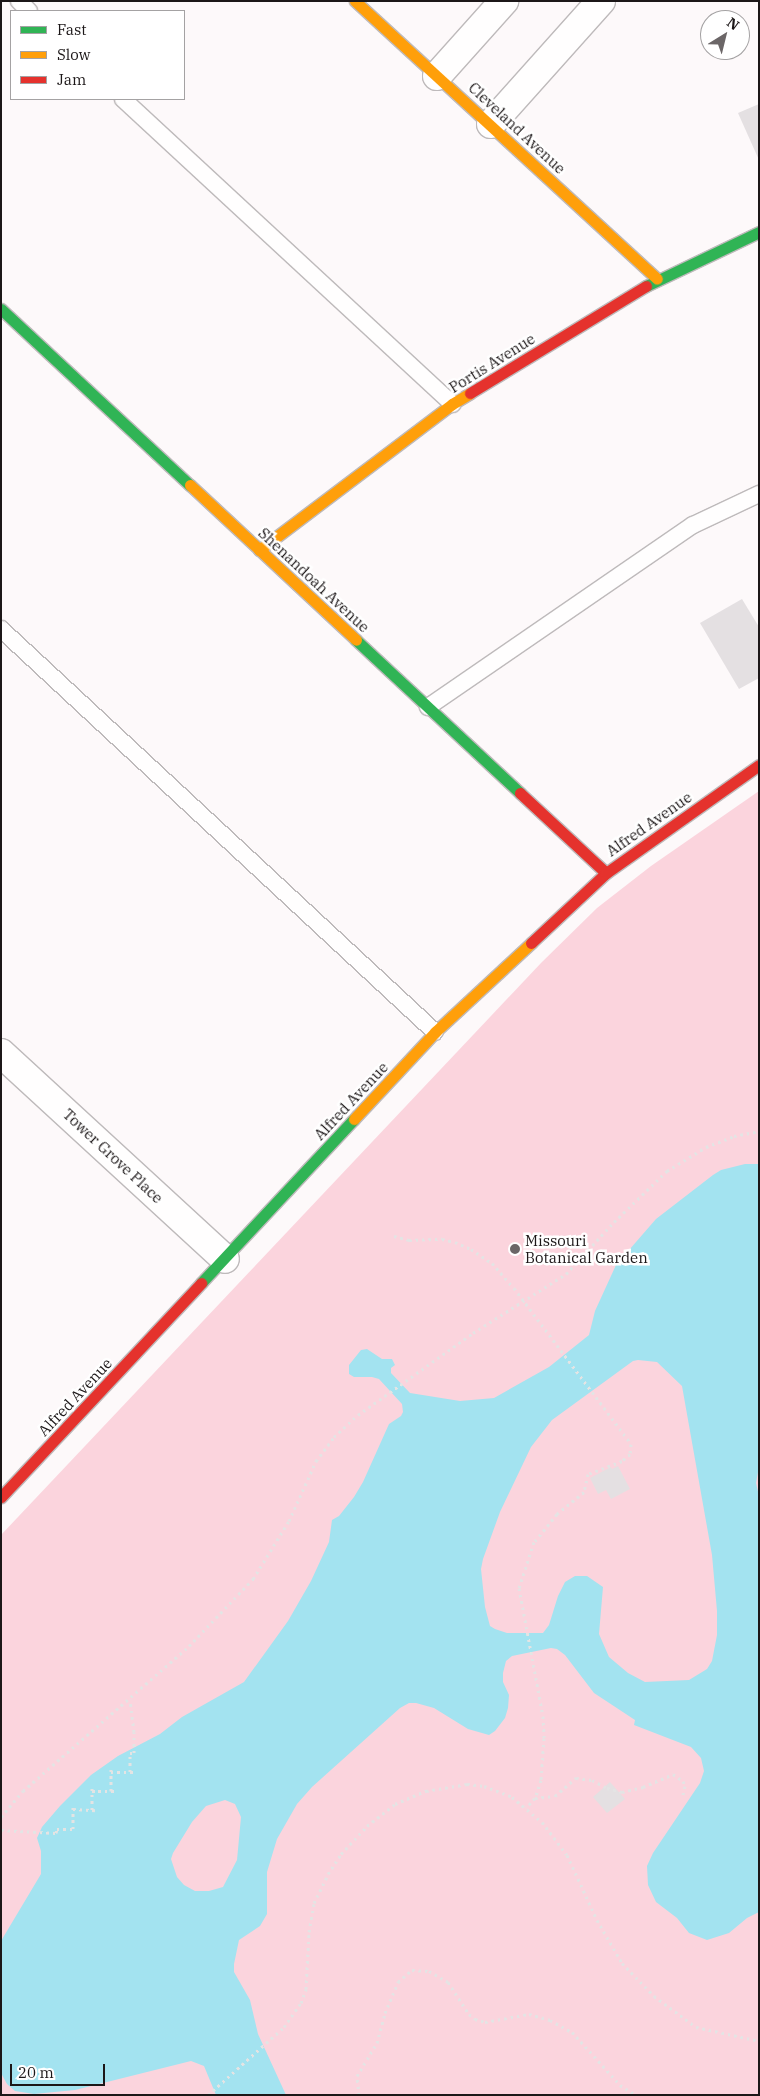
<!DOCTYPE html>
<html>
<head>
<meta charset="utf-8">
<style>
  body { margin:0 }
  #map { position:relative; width:760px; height:2096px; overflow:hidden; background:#fdf9fa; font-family:"IBM Plex Serif",serif }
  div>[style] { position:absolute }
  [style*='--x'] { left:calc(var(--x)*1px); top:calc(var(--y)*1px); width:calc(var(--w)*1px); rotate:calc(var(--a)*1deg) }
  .green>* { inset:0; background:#fbd4dd }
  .water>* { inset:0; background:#a3e3f0 }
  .building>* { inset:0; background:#e4e0e2 }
  .path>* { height:3px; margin-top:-1.5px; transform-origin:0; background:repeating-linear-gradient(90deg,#e4e4e4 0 2.5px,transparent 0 6.5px) }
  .roads { filter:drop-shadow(1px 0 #bebabb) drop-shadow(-1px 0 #bebabb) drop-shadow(0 1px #bebabb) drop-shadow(0 -1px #bebabb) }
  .lane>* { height:16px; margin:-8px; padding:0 8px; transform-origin:8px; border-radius:8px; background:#fffefe }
  .street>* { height:28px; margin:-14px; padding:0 14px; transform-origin:14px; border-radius:14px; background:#fffefe }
  .fast>* { height:11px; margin:-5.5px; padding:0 5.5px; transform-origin:5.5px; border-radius:5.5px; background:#30b455 }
  .slow>* { height:11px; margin:-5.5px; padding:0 5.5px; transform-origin:5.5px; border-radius:5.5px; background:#ff9f0a }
  .jam>* { height:11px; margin:-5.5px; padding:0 5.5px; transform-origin:5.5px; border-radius:5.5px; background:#e5322d }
  .dots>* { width:14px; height:14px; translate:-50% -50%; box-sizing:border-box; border:2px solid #fff; border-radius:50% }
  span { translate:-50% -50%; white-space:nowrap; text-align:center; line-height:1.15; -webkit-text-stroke:5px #fff; paint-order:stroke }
  .street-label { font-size:15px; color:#1c1718 }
  .poi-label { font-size:15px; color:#1c1718 }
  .left { translate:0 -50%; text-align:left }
  .frame { position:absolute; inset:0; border:2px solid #1c1718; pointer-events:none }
  .legend { position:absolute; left:10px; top:10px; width:175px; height:90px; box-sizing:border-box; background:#fff; border:1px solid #a4a2a3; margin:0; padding:6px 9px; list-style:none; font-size:15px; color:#1c1718 }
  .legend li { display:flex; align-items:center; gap:10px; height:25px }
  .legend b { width:25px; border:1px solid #a4a2a3 }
  .north { position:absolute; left:700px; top:10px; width:50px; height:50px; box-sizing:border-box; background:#fff; border:1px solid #a4a2a3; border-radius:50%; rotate:36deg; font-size:14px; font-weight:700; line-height:20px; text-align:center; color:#1c1718 }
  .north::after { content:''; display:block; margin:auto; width:18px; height:22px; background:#6b6667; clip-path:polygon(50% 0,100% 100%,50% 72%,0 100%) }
  .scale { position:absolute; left:10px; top:2064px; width:95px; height:22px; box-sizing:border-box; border:2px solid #1c1718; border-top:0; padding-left:6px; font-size:15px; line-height:18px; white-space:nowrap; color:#1c1718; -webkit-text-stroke:4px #fff; paint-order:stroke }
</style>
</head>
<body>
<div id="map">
  <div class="green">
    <i style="clip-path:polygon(759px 791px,759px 2095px,1px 2095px,1px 1535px,541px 963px,597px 908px,651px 866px)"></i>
  </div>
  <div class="water">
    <i style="clip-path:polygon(evenodd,745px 1164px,759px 1164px,759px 1467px,756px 1483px,759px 1496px,759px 1912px,747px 1918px,729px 1933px,707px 1940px,689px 1933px,677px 1918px,656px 1902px,648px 1885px,647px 1866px,653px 1853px,700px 1783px,704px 1771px,701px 1758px,691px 1747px,634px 1725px,635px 1720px,594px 1693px,565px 1655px,557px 1649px,551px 1648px,512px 1656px,506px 1661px,503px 1673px,503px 1682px,509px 1695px,508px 1708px,505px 1718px,495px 1731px,489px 1735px,468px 1729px,434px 1708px,416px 1703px,409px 1703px,400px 1708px,312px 1787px,297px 1804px,277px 1839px,267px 1872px,267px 1914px,260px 1926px,239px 1940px,234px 1964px,234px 1972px,250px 2000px,258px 2034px,286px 2095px,216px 2095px,204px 2066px,191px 2061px,75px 2090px,34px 2094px,15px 2091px,7px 2084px,1px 2073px,1px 1941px,41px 1874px,41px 1851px,37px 1838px,42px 1827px,60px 1806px,91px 1775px,118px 1756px,160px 1734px,182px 1717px,244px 1682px,288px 1621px,311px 1581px,329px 1542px,332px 1520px,339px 1516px,354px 1497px,363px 1482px,389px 1424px,401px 1416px,403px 1412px,402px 1404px,379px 1379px,372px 1377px,354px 1377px,349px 1374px,349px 1365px,361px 1350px,367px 1349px,382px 1359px,392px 1359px,395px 1365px,391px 1368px,391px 1373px,410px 1393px,460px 1401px,494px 1398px,549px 1367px,589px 1335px,595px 1311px,616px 1265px,656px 1219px,713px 1175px,721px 1170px,745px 1164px,638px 1360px,657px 1362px,682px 1386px,712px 1555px,717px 1611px,717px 1635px,712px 1661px,707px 1669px,689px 1680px,645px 1682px,628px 1673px,609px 1657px,599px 1634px,603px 1587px,587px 1576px,575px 1576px,565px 1582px,558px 1596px,549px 1625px,543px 1633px,507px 1633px,495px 1629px,490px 1626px,485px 1607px,481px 1569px,483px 1559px,500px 1512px,531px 1447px,552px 1420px,633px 1361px,638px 1360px,745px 1164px,225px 1800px,235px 1804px,241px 1817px,237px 1860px,223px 1887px,209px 1891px,195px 1891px,184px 1885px,177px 1877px,171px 1859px,173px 1853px,192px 1822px,206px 1806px,225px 1800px)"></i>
  </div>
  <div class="building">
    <i style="clip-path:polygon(759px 104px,759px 160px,738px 113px)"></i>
    <i style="clip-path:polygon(742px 599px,759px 627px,759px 678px,739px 689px,700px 623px)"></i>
    <i style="clip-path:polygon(618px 1466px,630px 1489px,611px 1499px,606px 1490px,598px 1494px,590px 1478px,611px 1467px,612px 1469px)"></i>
    <i style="clip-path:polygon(610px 1782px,625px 1799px,607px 1813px,593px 1797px)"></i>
  </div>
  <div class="path">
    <i style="--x:394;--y:1236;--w:16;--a:15"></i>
    <i style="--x:409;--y:1240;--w:33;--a:-2"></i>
    <i style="--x:442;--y:1239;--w:13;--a:13"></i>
    <i style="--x:455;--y:1242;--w:17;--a:24"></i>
    <i style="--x:471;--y:1249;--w:25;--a:34"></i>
    <i style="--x:492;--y:1263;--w:33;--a:49"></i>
    <i style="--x:514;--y:1288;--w:195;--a:53.1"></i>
    <i style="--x:631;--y:1444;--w:10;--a:96"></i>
    <i style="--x:630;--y:1454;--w:11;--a:139"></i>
    <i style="--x:622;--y:1461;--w:36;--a:159"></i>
    <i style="--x:588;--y:1474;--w:18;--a:103"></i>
    <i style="--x:584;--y:1492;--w:35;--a:141"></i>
    <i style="--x:557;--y:1514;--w:36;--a:129"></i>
    <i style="--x:534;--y:1542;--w:48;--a:108.1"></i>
    <i style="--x:519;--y:1588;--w:130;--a:79.4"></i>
    <i style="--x:543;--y:1716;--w:22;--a:87"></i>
    <i style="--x:544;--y:1738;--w:42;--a:94.1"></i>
    <i style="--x:541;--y:1780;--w:19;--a:108"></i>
    <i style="--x:535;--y:1798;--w:13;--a:132"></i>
    <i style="--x:111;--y:1769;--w:22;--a:90"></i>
    <i style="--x:111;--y:1772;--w:22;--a:0"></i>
    <i style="--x:130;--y:1772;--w:19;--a:-90"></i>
    <i style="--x:130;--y:1753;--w:4;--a:0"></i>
    <i style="--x:134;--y:1753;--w:21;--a:-90"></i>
    <i style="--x:134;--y:1732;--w:33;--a:-97"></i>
    <i style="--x:92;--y:1791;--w:23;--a:0"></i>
    <i style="--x:535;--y:1798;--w:20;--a:-6"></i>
    <i style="--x:555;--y:1796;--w:28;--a:-41"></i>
    <i style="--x:576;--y:1778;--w:16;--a:7"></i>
    <i style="--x:592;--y:1780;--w:17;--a:28"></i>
    <i style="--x:607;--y:1788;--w:16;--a:15"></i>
    <i style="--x:622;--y:1792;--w:22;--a:-13"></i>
    <i style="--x:643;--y:1787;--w:33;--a:-23"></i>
    <i style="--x:673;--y:1774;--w:12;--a:35"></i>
    <i style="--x:683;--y:1781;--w:5;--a:68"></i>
    <i style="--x:685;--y:1786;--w:9;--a:103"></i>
    <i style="--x:73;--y:1809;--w:22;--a:3"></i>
    <i style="--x:92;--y:1810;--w:23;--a:-90"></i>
    <i style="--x:1;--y:1817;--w:34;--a:-50"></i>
    <i style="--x:23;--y:1791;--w:220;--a:-41.1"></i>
    <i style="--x:189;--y:1646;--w:93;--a:-46.3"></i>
    <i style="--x:253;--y:1579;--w:68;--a:-58.2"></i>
    <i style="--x:289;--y:1521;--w:66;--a:-65.8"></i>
    <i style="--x:316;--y:1461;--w:30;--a:-53"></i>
    <i style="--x:334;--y:1437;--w:33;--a:-43"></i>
    <i style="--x:358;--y:1415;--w:141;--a:-35.5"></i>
    <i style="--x:473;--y:1333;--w:110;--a:-32.4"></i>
    <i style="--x:566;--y:1274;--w:71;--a:-47.3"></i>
    <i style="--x:614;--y:1222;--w:74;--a:-43.9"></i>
    <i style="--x:667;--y:1171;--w:46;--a:-31.6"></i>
    <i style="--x:706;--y:1147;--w:30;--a:-21"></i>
    <i style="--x:734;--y:1136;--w:25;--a:-11"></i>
    <i style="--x:73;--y:1829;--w:23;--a:-90"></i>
    <i style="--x:1;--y:1830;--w:55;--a:3.1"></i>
    <i style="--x:56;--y:1833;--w:4;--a:-76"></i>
    <i style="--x:57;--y:1829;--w:19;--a:0"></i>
    <i style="--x:208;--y:2095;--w:102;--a:-41.8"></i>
    <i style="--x:284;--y:2027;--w:29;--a:-55"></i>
    <i style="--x:301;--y:2003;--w:15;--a:-70"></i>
    <i style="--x:306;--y:1989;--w:57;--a:-87"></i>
    <i style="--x:309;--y:1932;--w:29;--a:-80"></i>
    <i style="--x:314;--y:1903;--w:32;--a:-64"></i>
    <i style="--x:328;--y:1874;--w:24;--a:-57"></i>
    <i style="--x:341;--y:1854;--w:38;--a:-47"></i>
    <i style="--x:367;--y:1826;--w:36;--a:-38"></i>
    <i style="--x:395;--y:1804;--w:34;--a:-23"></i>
    <i style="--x:426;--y:1791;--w:42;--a:-9.7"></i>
    <i style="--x:467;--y:1784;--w:17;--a:7"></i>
    <i style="--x:484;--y:1786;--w:30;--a:21"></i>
    <i style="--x:512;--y:1797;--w:39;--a:40"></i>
    <i style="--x:542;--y:1822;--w:41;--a:52.9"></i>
    <i style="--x:567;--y:1855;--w:72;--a:65.2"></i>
    <i style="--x:597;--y:1920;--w:50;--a:59.8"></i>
    <i style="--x:622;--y:1963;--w:46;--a:45.9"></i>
    <i style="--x:654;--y:1996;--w:52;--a:36.4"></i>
    <i style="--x:696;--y:2027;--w:65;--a:12.5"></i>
    <i style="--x:359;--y:2095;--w:19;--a:-96"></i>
    <i style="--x:357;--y:2076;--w:39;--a:-59"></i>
    <i style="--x:377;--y:2043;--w:31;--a:-75"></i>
    <i style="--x:385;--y:2013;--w:34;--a:-67"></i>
    <i style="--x:398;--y:1982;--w:18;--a:-41"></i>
    <i style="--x:412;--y:1970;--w:17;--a:3"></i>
    <i style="--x:429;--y:1971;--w:22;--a:30"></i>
    <i style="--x:448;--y:1982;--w:38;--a:57"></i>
    <i style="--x:469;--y:2014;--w:8;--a:40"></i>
    <i style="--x:475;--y:2019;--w:10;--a:17"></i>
    <i style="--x:485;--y:2022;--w:45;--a:-10.3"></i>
    <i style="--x:529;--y:2014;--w:22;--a:16"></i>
    <i style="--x:550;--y:2020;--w:25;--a:29"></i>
    <i style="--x:572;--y:2032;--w:72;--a:47.8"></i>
    <i style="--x:620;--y:2085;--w:19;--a:32"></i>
  </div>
  <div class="roads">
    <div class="lane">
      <i style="--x:19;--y:1;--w:14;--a:45"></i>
      <i style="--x:123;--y:99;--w:449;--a:42.8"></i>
      <i style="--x:1;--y:629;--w:592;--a:42.88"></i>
      <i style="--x:428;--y:707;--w:321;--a:-34.5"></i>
      <i style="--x:693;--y:525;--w:73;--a:-25.2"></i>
    </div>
    <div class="street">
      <i style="--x:437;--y:76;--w:101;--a:-48.2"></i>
      <i style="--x:491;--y:124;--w:165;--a:-48.2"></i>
      <i style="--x:1;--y:1053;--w:304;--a:42.6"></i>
    </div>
    <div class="fast">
      <i style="--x:646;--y:286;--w:125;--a:-25.5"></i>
      <i style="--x:1;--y:309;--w:258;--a:43"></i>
      <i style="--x:356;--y:640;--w:224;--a:43"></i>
      <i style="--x:201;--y:1283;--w:224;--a:-47"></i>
    </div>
    <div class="slow">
      <i style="--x:355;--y:1;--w:410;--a:42.6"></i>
      <i style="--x:190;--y:485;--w:227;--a:43"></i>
      <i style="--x:259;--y:550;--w:242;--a:-37.1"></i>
      <i style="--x:452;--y:404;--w:21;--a:-31"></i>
      <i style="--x:354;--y:1119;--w:119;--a:-47"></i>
      <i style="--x:435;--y:1032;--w:131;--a:-42.8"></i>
    </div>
    <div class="jam">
      <i style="--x:470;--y:393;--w:206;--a:-31.3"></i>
      <i style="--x:520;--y:793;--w:117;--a:42.9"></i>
      <i style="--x:531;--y:943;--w:103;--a:-43"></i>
      <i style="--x:606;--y:873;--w:187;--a:-35.2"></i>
      <i style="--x:1;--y:1497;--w:293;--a:-46.9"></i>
    </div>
  </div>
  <div class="dots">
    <i style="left:515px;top:1249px;background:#6b6667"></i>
  </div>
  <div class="street-label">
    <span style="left:517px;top:128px;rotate:43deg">Cleveland Avenue</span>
    <span style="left:492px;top:363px;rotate:-32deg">Portis Avenue</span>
    <span style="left:314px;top:580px;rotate:43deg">Shenandoah Avenue</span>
    <span style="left:649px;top:824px;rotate:-35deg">Alfred Avenue</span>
    <span style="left:351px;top:1101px;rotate:-47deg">Alfred Avenue</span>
    <span style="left:113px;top:1156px;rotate:43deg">Tower Grove Place</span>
    <span style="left:75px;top:1397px;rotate:-47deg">Alfred Avenue</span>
  </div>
  <div class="poi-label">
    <span class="left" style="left:525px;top:1249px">Missouri<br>Botanical Garden</span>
  </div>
  <div class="frame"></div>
  <ul class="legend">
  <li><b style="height:6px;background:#30b455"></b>Fast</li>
  <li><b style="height:6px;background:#ff9f0a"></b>Slow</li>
  <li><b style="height:6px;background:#e5322d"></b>Jam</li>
  </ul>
  <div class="north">N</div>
  <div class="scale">20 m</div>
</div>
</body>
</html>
